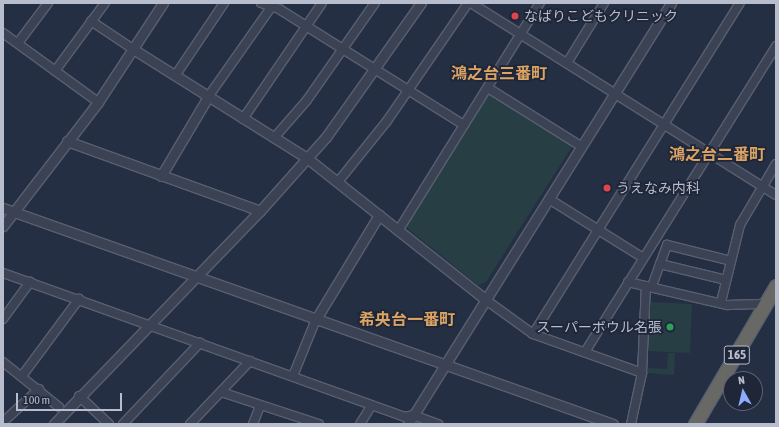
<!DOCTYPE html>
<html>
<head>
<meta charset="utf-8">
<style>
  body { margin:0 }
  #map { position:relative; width:779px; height:427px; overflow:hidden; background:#252f43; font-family:"Asap Condensed","Noto Sans JP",sans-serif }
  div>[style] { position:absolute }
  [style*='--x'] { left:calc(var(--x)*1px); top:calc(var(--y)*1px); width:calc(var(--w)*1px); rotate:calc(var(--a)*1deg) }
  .green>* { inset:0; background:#273e44 }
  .roads { filter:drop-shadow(1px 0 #585f70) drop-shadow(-1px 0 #585f70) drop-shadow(0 1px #585f70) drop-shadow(0 -1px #585f70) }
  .minor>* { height:8px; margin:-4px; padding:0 4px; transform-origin:4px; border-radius:4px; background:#3a4253 }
  .tertiary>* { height:9px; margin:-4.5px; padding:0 4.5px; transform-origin:4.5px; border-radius:4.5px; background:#3a4253 }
  .trunk>* { height:13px; margin:-6.5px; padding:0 6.5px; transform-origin:6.5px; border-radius:6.5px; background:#686864 }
  .dots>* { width:11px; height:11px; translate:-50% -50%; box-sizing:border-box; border:2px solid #1e2638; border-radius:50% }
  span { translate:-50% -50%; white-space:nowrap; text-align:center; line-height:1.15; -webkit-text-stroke:3.5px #1e2638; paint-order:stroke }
  .shield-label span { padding:1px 3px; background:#1e2638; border:1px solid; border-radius:3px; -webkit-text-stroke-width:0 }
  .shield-label { font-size:13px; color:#b7bdcd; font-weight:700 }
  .poi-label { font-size:14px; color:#b7bdcd }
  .left { translate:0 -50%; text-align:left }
  .right { translate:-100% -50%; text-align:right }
  .quarter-label { font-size:16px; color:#dba464; font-weight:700 }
  .frame { position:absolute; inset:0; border:4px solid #b7bdcd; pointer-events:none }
  .north { position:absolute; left:723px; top:371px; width:40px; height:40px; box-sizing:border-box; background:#1e2638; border:1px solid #5b6274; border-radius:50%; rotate:352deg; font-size:11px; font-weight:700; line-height:16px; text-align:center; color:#b7bdcd }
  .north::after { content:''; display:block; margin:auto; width:14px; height:18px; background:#8cacfd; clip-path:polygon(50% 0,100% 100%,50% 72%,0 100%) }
  .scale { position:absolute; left:16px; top:393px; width:106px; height:18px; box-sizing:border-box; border:2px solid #b7bdcd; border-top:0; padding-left:5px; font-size:12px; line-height:14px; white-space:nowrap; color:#b7bdcd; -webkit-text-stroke:3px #1e2638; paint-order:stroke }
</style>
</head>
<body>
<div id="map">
  <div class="green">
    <i style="clip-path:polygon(492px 95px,573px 145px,486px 282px,478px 285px,408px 229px,407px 224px,487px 96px)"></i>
    <i style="clip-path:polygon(651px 302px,692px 304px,690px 353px,648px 351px)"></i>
    <i style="clip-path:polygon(668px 353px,675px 353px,674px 375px,648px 373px,648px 368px,667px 369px)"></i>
  </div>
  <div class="roads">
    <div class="minor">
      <i style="--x:261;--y:3;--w:19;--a:18"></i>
      <i style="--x:279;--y:9;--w:218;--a:32.1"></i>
      <i style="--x:471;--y:3;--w:360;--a:32.2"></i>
      <i style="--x:91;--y:21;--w:50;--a:33.7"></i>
      <i style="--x:3;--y:33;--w:117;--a:36"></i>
      <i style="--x:18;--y:43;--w:50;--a:-53.1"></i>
      <i style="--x:567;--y:63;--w:70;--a:-58.3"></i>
      <i style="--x:55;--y:71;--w:84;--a:-53.7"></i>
      <i style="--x:175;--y:76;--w:88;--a:-56.1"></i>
      <i style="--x:488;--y:88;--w:111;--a:32.1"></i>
      <i style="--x:208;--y:97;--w:111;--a:-54.9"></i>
      <i style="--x:243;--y:119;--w:140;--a:-55.7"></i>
      <i style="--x:274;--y:138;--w:50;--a:-49"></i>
      <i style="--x:307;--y:100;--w:118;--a:-55"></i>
      <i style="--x:338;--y:182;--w:78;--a:-51.2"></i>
      <i style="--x:387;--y:121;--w:143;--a:-55.5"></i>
      <i style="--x:549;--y:199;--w:111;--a:32.1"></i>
      <i style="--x:398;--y:231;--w:269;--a:-58.1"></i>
      <i style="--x:660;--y:264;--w:68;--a:13.6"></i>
      <i style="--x:3;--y:273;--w:427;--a:19.7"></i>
      <i style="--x:405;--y:417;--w:8;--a:-14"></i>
      <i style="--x:413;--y:415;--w:27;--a:20"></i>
      <i style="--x:628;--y:282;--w:102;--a:13.1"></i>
      <i style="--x:727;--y:305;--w:38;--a:-2"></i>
      <i style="--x:652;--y:286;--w:44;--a:-69.9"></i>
      <i style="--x:667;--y:245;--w:66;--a:14"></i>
      <i style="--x:486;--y:300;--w:58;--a:35.9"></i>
      <i style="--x:533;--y:334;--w:116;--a:19.7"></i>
      <i style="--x:721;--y:302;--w:79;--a:-76.1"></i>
      <i style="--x:740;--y:225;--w:71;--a:-59.5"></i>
      <i style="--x:3;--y:319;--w:46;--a:-53.9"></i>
      <i style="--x:533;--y:334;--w:390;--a:-58"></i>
      <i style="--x:585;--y:352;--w:361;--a:-58"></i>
      <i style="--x:3;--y:362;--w:72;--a:38.8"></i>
      <i style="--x:22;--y:376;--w:96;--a:-53.5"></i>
      <i style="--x:293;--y:376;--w:61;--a:-68"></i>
      <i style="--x:221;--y:392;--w:103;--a:18.1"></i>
      <i style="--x:79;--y:396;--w:41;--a:43"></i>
      <i style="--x:3;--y:422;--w:49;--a:-42.5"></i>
      <i style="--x:123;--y:424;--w:112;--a:-46.5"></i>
      <i style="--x:190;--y:424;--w:87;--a:-46.4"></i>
      <i style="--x:253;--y:424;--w:19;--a:-69"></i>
      <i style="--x:360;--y:424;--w:22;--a:-58"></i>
      <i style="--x:631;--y:424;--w:52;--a:-77.8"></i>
      <i style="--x:642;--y:373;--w:87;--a:-87.4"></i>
    </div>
    <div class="tertiary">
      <i style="--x:133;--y:49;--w:205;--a:32.1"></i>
      <i style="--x:307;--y:158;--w:228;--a:38.4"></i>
      <i style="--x:67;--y:141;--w:205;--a:19.9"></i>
      <i style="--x:161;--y:176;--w:92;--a:-59.3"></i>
      <i style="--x:3;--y:208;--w:647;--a:19.5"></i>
      <i style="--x:3;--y:226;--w:156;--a:-52.5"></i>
      <i style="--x:98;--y:102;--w:118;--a:-56.7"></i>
      <i style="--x:316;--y:319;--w:122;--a:-58.8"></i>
      <i style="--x:54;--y:424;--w:296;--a:-46"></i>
      <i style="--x:260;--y:211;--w:99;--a:-48.3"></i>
      <i style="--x:326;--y:137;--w:164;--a:-54.7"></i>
      <i style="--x:408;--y:424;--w:496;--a:-58"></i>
    </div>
    <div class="trunk">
      <i style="--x:695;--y:424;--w:160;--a:-59.6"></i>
    </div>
  </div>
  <div class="dots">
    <i style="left:515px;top:16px;background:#e0444e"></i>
    <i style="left:607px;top:188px;background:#e0444e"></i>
    <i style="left:670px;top:327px;background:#2e9e5b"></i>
  </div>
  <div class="shield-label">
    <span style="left:737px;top:355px">165</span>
  </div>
  <div class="poi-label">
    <span class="left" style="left:524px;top:16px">なばりこどもクリニック</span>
    <span class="left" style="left:616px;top:188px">うえなみ内科</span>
    <span class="right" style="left:662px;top:327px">スーパーボウル名張</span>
  </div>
  <div class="quarter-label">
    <span style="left:499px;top:73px">鴻之台三番町</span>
    <span style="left:717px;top:154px">鴻之台二番町</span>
    <span style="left:407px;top:319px">希央台一番町</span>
  </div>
  <div class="frame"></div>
  <div class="north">N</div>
  <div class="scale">100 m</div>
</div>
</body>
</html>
